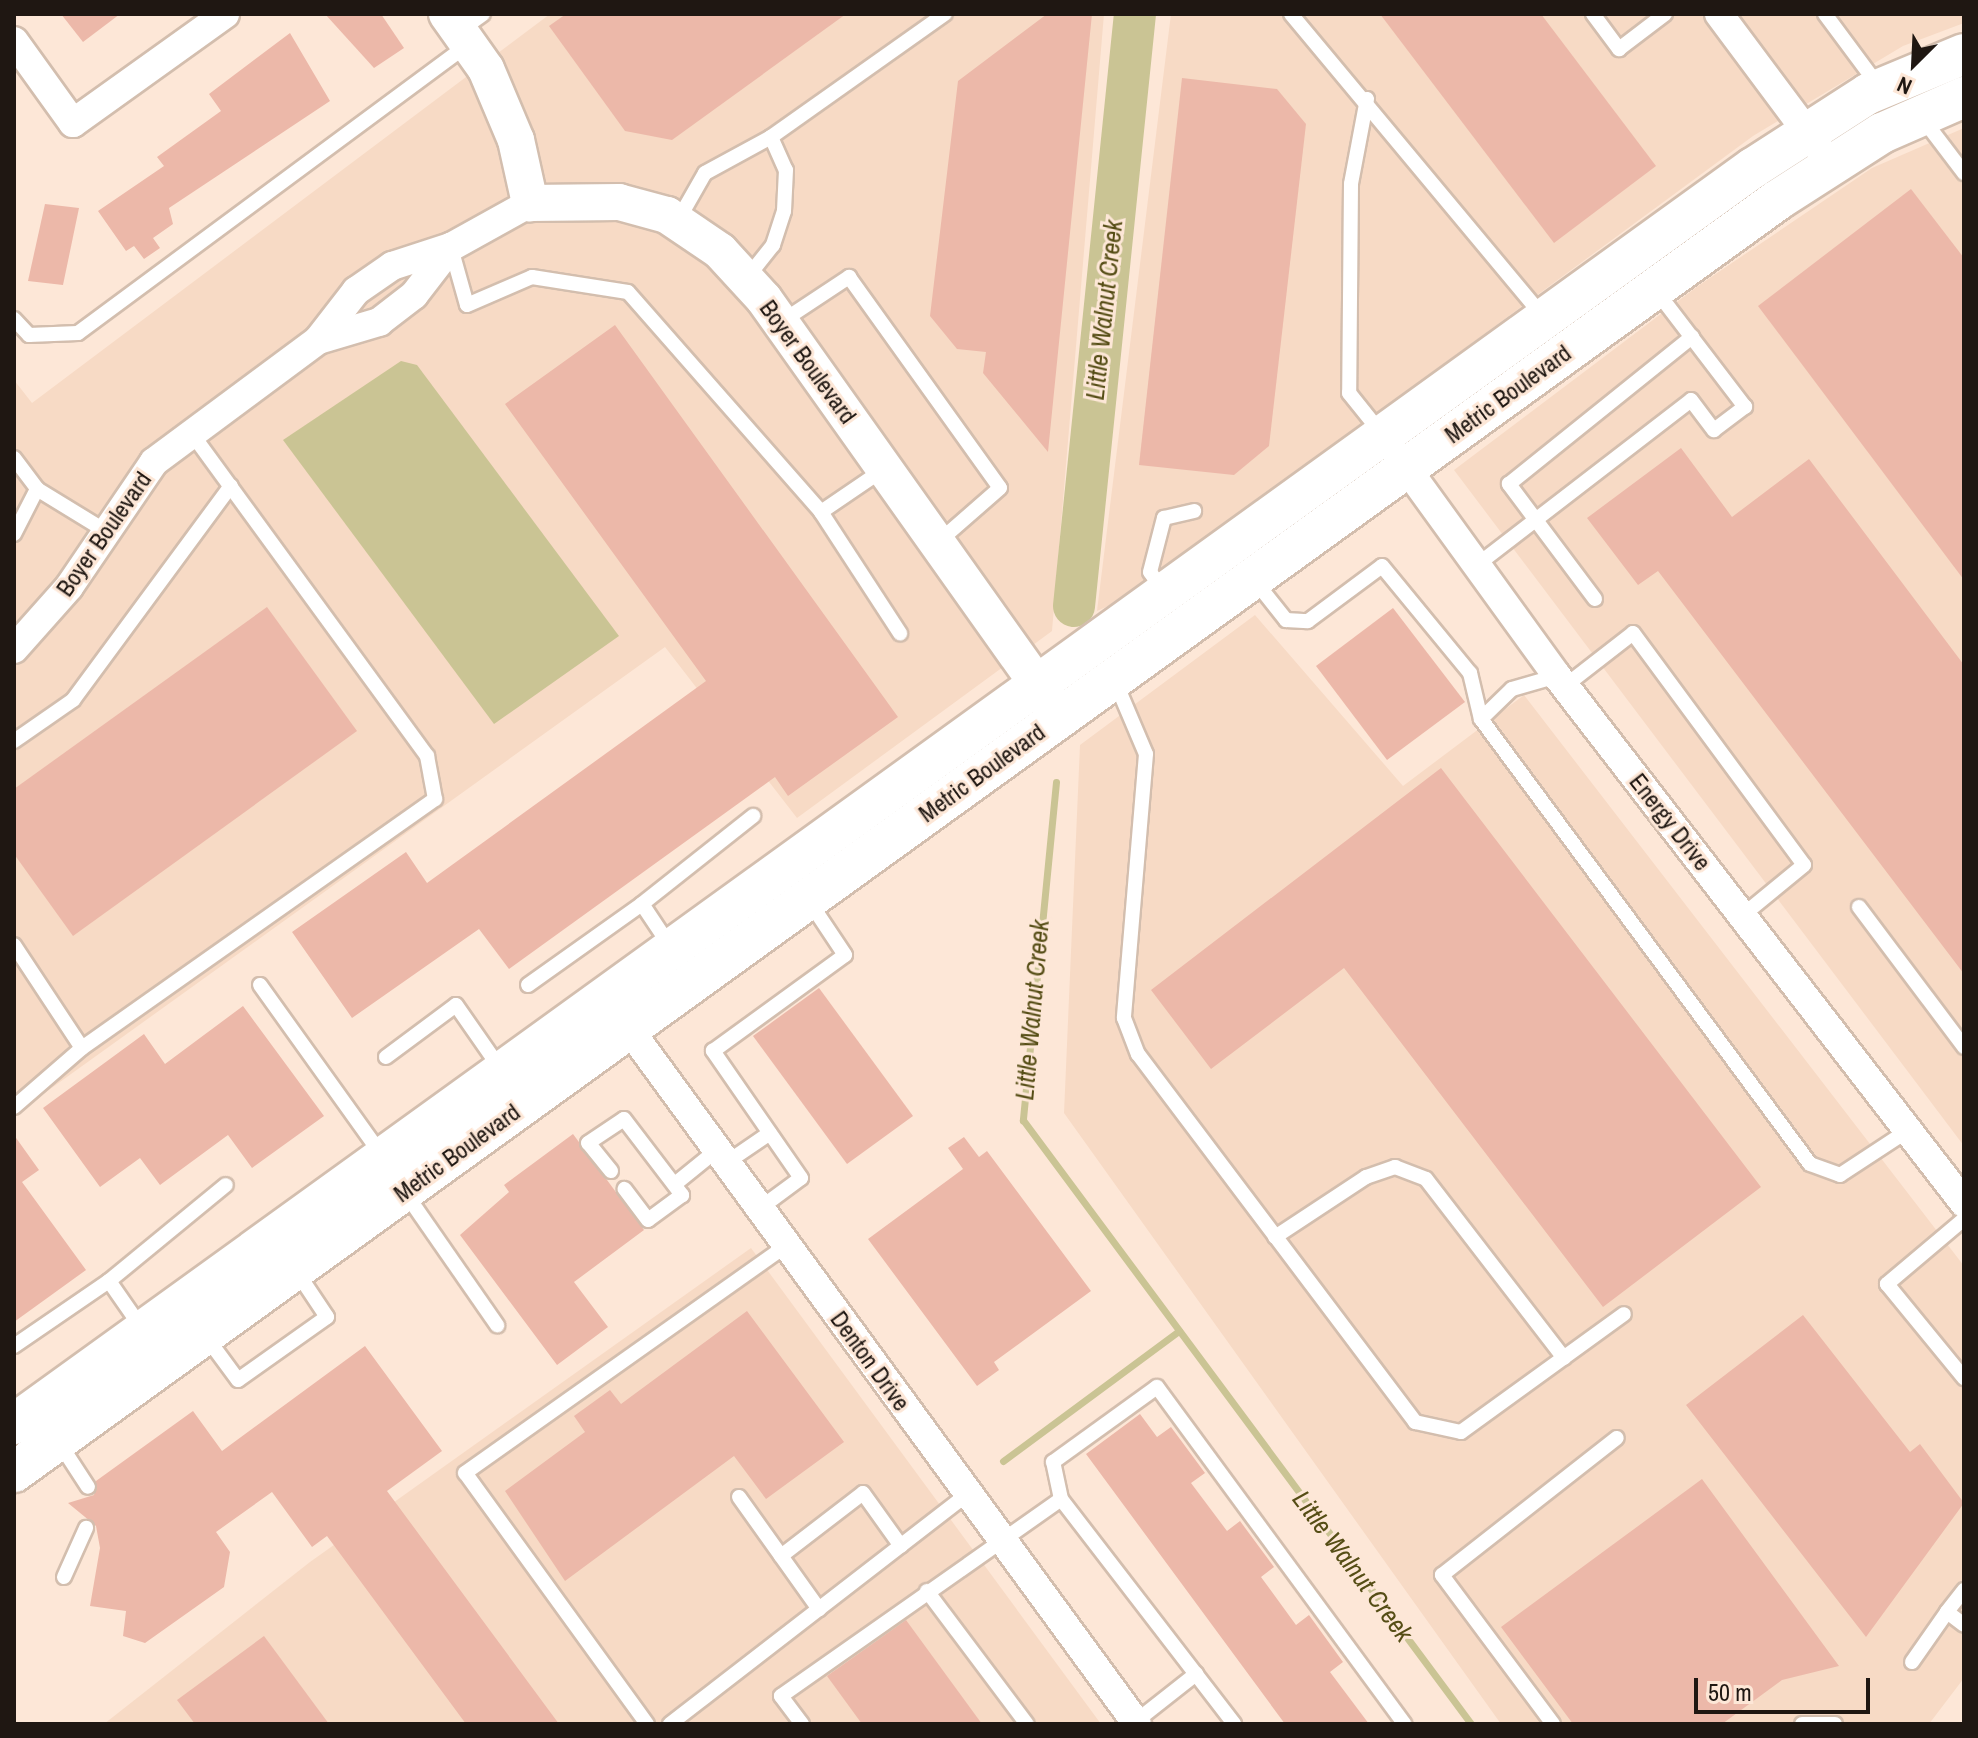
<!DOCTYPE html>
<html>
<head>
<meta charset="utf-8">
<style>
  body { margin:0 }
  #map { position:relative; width:1978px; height:1738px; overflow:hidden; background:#fde7d7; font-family:"Archivo Narrow",sans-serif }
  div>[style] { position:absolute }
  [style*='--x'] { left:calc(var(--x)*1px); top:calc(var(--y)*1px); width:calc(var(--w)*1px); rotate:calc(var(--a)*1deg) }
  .built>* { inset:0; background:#f7dac5 }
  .water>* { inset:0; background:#cac494 }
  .stream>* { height:7px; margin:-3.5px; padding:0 3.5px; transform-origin:3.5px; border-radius:3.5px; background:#cac494 }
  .river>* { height:42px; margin:-21px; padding:0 21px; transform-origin:21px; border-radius:21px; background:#cac494 }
  .building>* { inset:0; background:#ecb8a9 }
  .roads { filter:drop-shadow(2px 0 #d3beae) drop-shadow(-2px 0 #d3beae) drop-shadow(0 2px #d3beae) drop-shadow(0 -2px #d3beae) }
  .service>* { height:14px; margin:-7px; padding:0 7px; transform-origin:7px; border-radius:7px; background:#fff }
  .minor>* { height:28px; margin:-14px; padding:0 14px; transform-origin:14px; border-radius:14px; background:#fff }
  .tertiary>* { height:36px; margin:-18px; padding:0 18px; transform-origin:18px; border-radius:18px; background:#fff }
  .secondary>* { height:40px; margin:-20px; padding:0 20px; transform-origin:20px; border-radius:20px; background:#fff }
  span { translate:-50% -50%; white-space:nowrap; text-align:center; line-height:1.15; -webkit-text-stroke:6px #fde7d7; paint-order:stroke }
  .street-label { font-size:24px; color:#1f1712 }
  .water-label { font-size:26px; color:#554d15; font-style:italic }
  .frame { position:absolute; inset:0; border:16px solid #1f1712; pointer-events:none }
  .north { position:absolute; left:1874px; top:24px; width:80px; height:80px; -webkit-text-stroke:6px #fde7d7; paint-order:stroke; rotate:204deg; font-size:22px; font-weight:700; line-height:32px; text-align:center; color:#1f1712 }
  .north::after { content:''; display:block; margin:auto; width:28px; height:36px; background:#1f1712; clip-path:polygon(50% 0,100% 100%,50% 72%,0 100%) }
  .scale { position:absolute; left:1694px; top:1678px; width:176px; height:36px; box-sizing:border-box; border:4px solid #1f1712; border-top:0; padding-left:10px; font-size:24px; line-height:28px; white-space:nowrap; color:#1f1712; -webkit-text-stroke:6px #fde7d7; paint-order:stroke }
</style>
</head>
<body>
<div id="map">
  <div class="built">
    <i style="clip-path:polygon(550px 14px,1104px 14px,1052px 631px,797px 818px,665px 647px,14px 1115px,14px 380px,32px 403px)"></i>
    <i style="clip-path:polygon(1171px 14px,1964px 14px,1964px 23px,1903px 46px,1753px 136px,1126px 598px,1097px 611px)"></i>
    <i style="clip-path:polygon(1964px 128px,1964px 1146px,1454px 470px,1698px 286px,1872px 168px)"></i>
    <i style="clip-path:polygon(1255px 615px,1403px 786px,1524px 695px,1964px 1266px,1964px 1678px,1929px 1724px,1501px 1724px,1064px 1113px,1080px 745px)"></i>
    <i style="clip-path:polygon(751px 1248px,1101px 1724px,104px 1724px,310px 1562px)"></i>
  </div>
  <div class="water">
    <i style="clip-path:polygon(401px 361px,417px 365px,619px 636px,494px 724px,283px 440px)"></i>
  </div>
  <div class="stream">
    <i style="--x:1056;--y:782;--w:340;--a:95.6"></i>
    <i style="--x:1023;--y:1120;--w:752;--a:53.43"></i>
    <i style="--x:1003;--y:1461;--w:219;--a:-36.5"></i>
  </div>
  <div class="river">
    <i style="--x:1074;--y:606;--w:595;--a:-84.12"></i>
  </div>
  <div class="building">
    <i style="clip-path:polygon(61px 14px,120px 14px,83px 42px)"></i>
    <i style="clip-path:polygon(325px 14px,381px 14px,404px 48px,374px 68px)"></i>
    <i style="clip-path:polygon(566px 14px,846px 14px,672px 140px,625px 131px,549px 26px)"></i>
    <i style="clip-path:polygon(1047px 14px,1092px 14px,1048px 452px,983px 373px,986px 352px,957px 349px,930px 316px,958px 81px)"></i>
    <i style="clip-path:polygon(1380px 14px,1541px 14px,1656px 166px,1554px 243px)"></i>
    <i style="clip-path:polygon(290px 33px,330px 101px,169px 208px,173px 224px,153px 238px,160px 248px,144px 259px,134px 246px,126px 251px,98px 211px,164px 166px,157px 157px,221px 111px,209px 94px)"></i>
    <i style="clip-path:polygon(1182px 78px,1277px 89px,1306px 124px,1269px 446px,1234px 475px,1139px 465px)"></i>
    <i style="clip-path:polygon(1911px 189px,1964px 258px,1964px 580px,1758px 306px)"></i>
    <i style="clip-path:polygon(45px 204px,79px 208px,63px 285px,28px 281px)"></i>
    <i style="clip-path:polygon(615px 325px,898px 717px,788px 796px,775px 777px,509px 969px,479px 929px,352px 1018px,292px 932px,406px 852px,427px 883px,706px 681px,505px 404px)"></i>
    <i style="clip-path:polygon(1681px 448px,1732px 517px,1809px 459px,1964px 665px,1964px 974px,1658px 571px,1638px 585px,1587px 518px)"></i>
    <i style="clip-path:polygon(267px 607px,357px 731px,73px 936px,14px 854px,14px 789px)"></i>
    <i style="clip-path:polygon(1393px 608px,1465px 702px,1387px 760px,1316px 666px)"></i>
    <i style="clip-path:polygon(1441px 768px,1761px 1187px,1603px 1307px,1344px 968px,1211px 1069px,1151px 990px)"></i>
    <i style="clip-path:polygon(819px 988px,913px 1116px,847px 1164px,753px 1036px)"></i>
    <i style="clip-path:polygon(243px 1006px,324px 1116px,252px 1168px,228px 1135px,160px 1185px,140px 1158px,100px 1187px,43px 1108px,144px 1034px,165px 1064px)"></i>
    <i style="clip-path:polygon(573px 1134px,644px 1230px,574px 1282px,608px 1327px,557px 1365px,460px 1235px,509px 1192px,504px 1185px)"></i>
    <i style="clip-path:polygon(14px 1135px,39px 1170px,22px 1182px,86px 1270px,14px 1322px)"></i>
    <i style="clip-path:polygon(964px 1137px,979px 1157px,987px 1151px,1091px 1291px,994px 1362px,999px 1370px,977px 1386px,868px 1239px,963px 1169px,948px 1148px)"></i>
    <i style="clip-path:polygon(747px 1311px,844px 1442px,766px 1499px,734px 1456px,565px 1581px,505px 1491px,585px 1432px,574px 1416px,610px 1390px,621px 1404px)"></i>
    <i style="clip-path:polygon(1803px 1315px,1910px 1452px,1920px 1444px,1964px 1503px,1866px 1637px,1686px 1405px)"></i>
    <i style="clip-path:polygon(365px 1346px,442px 1451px,387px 1491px,559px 1724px,466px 1724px,327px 1536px,312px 1547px,272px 1492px,216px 1532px,230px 1552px,224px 1587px,145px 1643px,123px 1636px,126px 1611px,90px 1606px,100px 1548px,96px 1526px,68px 1503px,94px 1495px,96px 1481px,193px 1411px,222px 1451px)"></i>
    <i style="clip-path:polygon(1140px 1414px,1157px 1437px,1171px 1427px,1205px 1473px,1191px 1483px,1227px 1531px,1240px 1521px,1274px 1567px,1261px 1577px,1296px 1625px,1309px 1615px,1343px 1662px,1330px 1672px,1369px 1724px,1285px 1724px,1086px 1454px)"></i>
    <i style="clip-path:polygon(1702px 1479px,1839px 1666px,1782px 1680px,1722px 1724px,1573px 1724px,1501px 1627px)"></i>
    <i style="clip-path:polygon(906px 1620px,982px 1724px,862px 1724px,827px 1676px)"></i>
    <i style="clip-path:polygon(264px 1636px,329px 1724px,195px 1724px,177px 1700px)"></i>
  </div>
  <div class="roads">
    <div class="service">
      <i style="--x:1291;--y:14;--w:396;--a:50.2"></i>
      <i style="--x:1593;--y:14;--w:44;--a:53.4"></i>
      <i style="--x:1619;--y:49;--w:58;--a:-37.3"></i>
      <i style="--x:1825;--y:14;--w:92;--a:53.4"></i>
      <i style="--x:461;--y:30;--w:27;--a:-36"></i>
      <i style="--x:1367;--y:99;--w:86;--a:100.7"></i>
      <i style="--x:1351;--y:184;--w:209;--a:90.5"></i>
      <i style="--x:1349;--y:393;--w:53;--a:51.2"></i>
      <i style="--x:1923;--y:119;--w:68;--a:52.8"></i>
      <i style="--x:771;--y:137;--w:213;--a:-35.3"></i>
      <i style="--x:677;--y:222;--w:56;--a:-60.3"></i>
      <i style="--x:705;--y:173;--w:75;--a:-28.6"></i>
      <i style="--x:771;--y:137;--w:36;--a:66"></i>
      <i style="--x:786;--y:170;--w:41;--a:92.8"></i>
      <i style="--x:784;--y:211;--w:36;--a:108"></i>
      <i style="--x:773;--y:245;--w:43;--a:128.5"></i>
      <i style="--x:451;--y:248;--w:59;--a:74.3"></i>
      <i style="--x:467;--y:305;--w:71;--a:-23.3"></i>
      <i style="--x:532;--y:277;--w:97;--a:8.9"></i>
      <i style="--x:628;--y:292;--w:293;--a:48.7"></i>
      <i style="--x:821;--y:512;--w:76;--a:-34.3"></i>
      <i style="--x:14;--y:319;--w:22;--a:47"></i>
      <i style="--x:29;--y:335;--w:49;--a:-2.3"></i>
      <i style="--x:78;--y:333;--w:485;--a:-36.5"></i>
      <i style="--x:781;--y:322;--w:82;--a:-33.5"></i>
      <i style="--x:849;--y:277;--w:259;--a:54.4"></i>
      <i style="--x:1000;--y:488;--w:82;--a:138.9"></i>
      <i style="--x:14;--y:458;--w:39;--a:53"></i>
      <i style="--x:37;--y:489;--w:79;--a:31.5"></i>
      <i style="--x:821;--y:512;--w:145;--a:56.9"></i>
      <i style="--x:14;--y:534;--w:51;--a:-62.9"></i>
      <i style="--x:1477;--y:565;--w:270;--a:-37.6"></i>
      <i style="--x:1691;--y:400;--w:38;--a:53"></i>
      <i style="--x:1714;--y:430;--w:39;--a:-37"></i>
      <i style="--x:1745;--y:407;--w:145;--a:-127.4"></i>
      <i style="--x:1255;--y:581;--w:50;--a:51.5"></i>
      <i style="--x:1286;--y:620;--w:22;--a:3"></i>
      <i style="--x:1308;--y:621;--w:92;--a:-36.6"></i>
      <i style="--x:1382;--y:566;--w:139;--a:50.6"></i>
      <i style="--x:1470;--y:673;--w:47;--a:76.6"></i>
      <i style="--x:1481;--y:719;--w:553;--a:53.52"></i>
      <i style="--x:1810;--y:1164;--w:32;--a:20"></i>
      <i style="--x:1840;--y:1175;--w:80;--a:-33.3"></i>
      <i style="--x:1164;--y:592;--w:24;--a:-125"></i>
      <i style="--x:1150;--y:572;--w:56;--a:-75.5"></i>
      <i style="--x:1164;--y:518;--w:31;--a:-13"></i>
      <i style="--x:1595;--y:599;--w:144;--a:-126.8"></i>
      <i style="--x:1509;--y:484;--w:235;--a:-38.8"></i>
      <i style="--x:1115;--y:681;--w:79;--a:67"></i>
      <i style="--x:1146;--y:754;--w:265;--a:94.8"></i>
      <i style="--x:1124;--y:1018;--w:39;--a:69"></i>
      <i style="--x:1138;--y:1054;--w:461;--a:53"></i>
      <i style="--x:1415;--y:1422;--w:47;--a:12.3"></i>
      <i style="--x:1461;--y:1432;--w:201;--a:-35.9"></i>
      <i style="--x:1565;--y:686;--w:86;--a:-37.9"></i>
      <i style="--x:1633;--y:633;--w:288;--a:53.6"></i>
      <i style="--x:1804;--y:865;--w:80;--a:140.6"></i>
      <i style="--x:1481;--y:719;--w:43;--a:-44.1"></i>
      <i style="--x:1512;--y:689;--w:47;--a:-16.1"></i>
      <i style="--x:14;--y:741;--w:72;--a:-34.8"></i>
      <i style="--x:73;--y:700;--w:266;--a:-53.6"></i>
      <i style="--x:642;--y:904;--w:142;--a:-38.4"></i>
      <i style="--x:1859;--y:907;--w:175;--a:53.1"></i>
      <i style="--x:14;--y:945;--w:123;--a:56.6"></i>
      <i style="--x:260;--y:985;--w:211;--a:54.4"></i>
      <i style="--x:528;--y:985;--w:140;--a:-35.4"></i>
      <i style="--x:642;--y:904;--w:50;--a:56.3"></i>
      <i style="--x:386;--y:1057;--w:87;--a:-36.6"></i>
      <i style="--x:456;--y:1005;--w:77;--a:55.1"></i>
      <i style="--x:14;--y:1107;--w:90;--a:-40.9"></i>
      <i style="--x:82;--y:1048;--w:432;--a:-35.2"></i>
      <i style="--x:435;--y:799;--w:44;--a:-100.5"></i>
      <i style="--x:427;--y:756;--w:401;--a:-126.1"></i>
      <i style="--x:726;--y:1163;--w:53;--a:-34.3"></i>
      <i style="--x:611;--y:1171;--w:36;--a:-129"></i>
      <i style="--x:588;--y:1143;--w:43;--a:-33.7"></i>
      <i style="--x:624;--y:1119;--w:96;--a:52.7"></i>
      <i style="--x:682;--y:1195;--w:42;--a:143.7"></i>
      <i style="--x:648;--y:1220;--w:39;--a:-127"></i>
      <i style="--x:675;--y:1184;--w:54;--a:-39"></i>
      <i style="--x:406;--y:1194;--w:160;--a:55.2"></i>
      <i style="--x:759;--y:1209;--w:52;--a:-36.4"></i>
      <i style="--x:801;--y:1178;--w:155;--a:-124.7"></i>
      <i style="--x:713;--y:1051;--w:163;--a:-36"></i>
      <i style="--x:845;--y:955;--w:65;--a:-123.7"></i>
      <i style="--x:1964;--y:1219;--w:101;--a:139.8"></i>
      <i style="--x:1887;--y:1284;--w:122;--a:50.7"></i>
      <i style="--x:1275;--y:1237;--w:109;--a:-33.4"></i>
      <i style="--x:1366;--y:1177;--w:31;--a:-19"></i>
      <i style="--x:1395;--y:1167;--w:33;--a:21"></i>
      <i style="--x:1426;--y:1179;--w:226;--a:52.4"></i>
      <i style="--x:109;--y:1281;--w:151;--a:-39.4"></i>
      <i style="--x:207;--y:1338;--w:52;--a:53.6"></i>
      <i style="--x:238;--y:1380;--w:109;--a:-35.3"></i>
      <i style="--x:327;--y:1317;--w:54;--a:-123.7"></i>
      <i style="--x:14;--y:1346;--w:115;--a:-34.4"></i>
      <i style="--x:109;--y:1281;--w:60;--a:55.2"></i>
      <i style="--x:60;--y:1444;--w:51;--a:56.9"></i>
      <i style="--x:739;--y:1497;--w:138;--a:54.5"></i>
      <i style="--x:1061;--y:1499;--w:284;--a:52.4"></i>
      <i style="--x:781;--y:1556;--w:103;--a:-37.5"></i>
      <i style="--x:863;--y:1493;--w:65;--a:54.4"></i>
      <i style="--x:64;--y:1577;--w:54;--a:-65.8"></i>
      <i style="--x:1964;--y:1590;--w:28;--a:128"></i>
      <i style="--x:1947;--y:1612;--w:21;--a:37"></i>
      <i style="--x:927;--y:1591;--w:166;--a:53.1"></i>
      <i style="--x:1912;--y:1662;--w:61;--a:-55"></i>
      <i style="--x:1135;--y:1722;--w:78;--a:-38.2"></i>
      <i style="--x:647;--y:1724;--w:310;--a:-125.9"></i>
      <i style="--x:465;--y:1473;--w:393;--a:-35.3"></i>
      <i style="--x:670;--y:1724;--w:376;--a:-37.7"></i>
      <i style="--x:802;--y:1724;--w:35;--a:-127"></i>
      <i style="--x:781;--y:1696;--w:342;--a:-35.1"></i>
      <i style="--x:1061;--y:1499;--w:38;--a:-102"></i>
      <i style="--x:1053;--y:1462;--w:128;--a:-35.8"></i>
      <i style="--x:1157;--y:1387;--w:418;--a:53.7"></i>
      <i style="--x:1553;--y:1724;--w:186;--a:-126.7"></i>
      <i style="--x:1442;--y:1575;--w:222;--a:-38.1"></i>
      <i style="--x:1802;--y:1724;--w:33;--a:0"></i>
    </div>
    <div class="minor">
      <i style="--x:1719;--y:14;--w:167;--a:53.3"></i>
      <i style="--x:14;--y:41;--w:101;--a:54.3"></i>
      <i style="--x:73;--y:123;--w:187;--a:-35.6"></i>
      <i style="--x:318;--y:340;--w:64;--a:-16.4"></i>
      <i style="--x:379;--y:322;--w:44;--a:-37.6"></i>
      <i style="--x:414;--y:295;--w:61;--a:-52.4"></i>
      <i style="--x:1397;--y:455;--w:273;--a:54.1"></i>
      <i style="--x:1557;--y:676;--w:666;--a:52.32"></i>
      <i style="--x:14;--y:649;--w:83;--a:-48.4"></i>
      <i style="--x:69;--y:587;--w:151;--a:-55.8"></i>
      <i style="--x:154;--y:462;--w:204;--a:-36.6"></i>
      <i style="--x:318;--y:340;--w:62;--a:-52.2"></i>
      <i style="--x:356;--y:291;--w:44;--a:-34.8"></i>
      <i style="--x:392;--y:266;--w:62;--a:-17.9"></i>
      <i style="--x:451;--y:247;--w:90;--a:-29.1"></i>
      <i style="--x:618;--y:1014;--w:879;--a:53.83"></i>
    </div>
    <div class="tertiary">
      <i style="--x:447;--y:14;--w:67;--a:54.7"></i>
      <i style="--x:486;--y:69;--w:77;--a:67.1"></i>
      <i style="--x:516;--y:140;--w:65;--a:77.5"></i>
      <i style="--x:530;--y:203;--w:89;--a:-0.6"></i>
      <i style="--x:619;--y:202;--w:50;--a:15.2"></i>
      <i style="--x:667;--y:215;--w:64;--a:34.2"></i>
      <i style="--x:720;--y:251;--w:65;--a:47.5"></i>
      <i style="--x:764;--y:299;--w:503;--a:54.63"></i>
    </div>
    <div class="secondary">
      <i style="--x:14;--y:1424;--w:2145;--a:-35.84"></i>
      <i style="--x:1753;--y:168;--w:137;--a:-32.8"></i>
      <i style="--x:1868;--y:94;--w:104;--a:-22.6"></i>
      <i style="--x:14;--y:1472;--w:2173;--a:-35.8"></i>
      <i style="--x:1776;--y:201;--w:126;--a:-32.7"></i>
      <i style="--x:1882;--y:133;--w:90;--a:-23.7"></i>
    </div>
  </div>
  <div class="street-label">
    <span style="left:808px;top:362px;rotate:54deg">Boyer Boulevard</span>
    <span style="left:1508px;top:394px;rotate:-36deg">Metric Boulevard</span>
    <span style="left:104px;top:534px;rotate:-55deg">Boyer Boulevard</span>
    <span style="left:982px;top:773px;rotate:-36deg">Metric Boulevard</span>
    <span style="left:1670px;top:822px;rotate:52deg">Energy Drive</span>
    <span style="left:457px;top:1153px;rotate:-36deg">Metric Boulevard</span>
    <span style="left:870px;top:1361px;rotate:54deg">Denton Drive</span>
  </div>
  <div class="water-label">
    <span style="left:1104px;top:310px;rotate:-84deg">Little Walnut Creek</span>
    <span style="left:1032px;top:1010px;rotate:-85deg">Little Walnut Creek</span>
    <span style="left:1353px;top:1566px;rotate:53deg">Little Walnut Creek</span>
  </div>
  <div class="frame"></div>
  <div class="north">N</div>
  <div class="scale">50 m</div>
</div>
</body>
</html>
